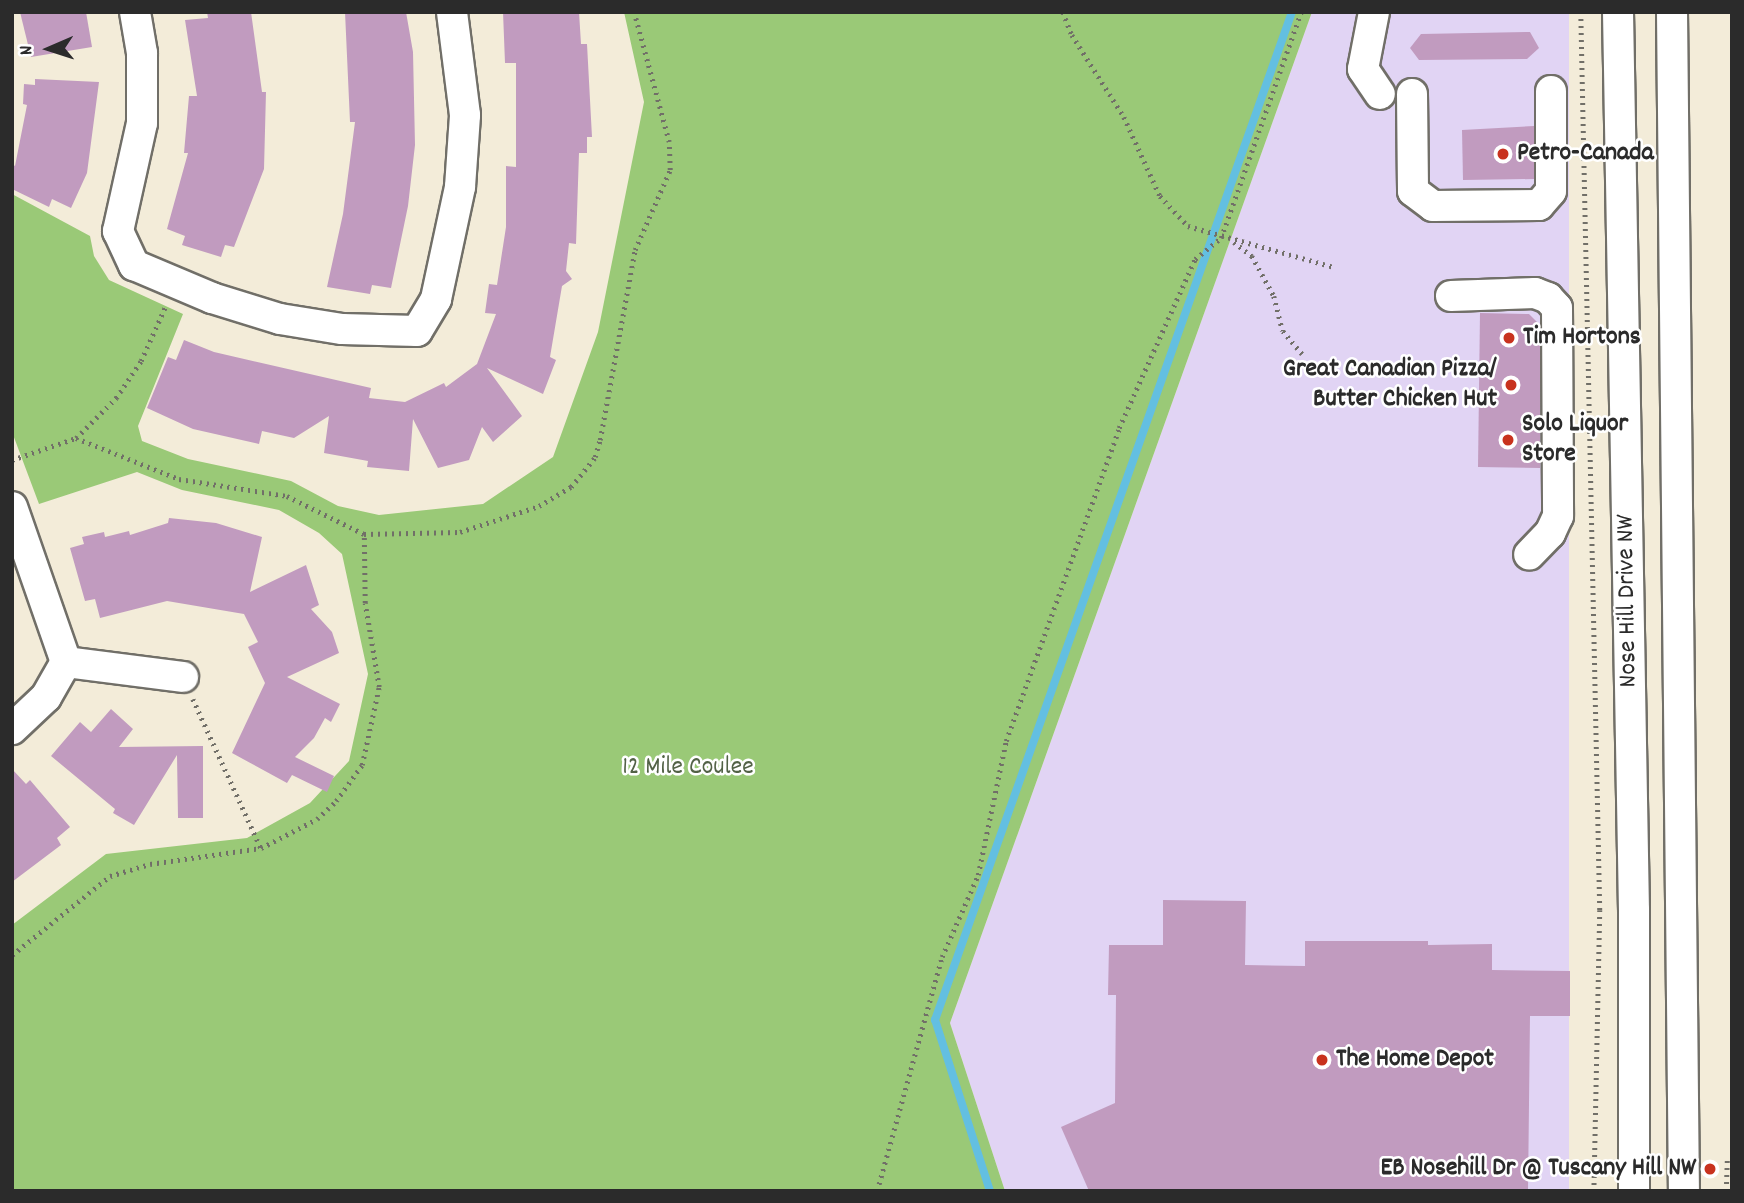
<!DOCTYPE html>
<html>
<head>
<meta charset="utf-8">
<style>
  body { margin:0 }
  #map { position:relative; width:1744px; height:1203px; overflow:hidden; background:#f3ecd9; font-family:Dekko,sans-serif }
  div>[style] { position:absolute }
  [style*='--x'] { left:calc(var(--x)*1px); top:calc(var(--y)*1px); width:calc(var(--w)*1px); rotate:calc(var(--a)*1deg) }
  .built>* { inset:0; background:#e1d4f4 }
  .green>* { inset:0; background:#9ac977 }
  .stream>* { height:8px; margin:-4px; padding:0 4px; transform-origin:4px; border-radius:4px; background:#63bfe1 }
  .building>* { inset:0; background:#c19bbf }
  .path>* { height:4.5px; margin-top:-2.25px; transform-origin:0; background:repeating-linear-gradient(90deg,#716f68 0 2px,transparent 0 7px) }
  .roads { filter:drop-shadow(2px 0 #716f68) drop-shadow(-2px 0 #716f68) drop-shadow(0 2px #716f68) drop-shadow(0 -2px #716f68) }
  .minor>* { height:30px; margin:-15px; padding:0 15px; transform-origin:15px; border-radius:15px; background:#fff }
  .dots>* { width:19px; height:19px; translate:-50% -50%; box-sizing:border-box; border:4px solid #fff; border-radius:50% }
  span { translate:-50% -50%; white-space:nowrap; text-align:center; line-height:1.15; -webkit-text-stroke:5px #fff; paint-order:stroke }
  .poi-label { font-size:26px; color:#2b2b2b; font-weight:700 }
  .left { translate:0 -50%; text-align:left }
  .right { translate:-100% -50%; text-align:right }
  .street-label { font-size:26px; color:#2b2b2b }
  .park-label { font-size:26px; color:#526246 }
  .frame { position:absolute; inset:0; border:14px solid #2b2b2b; pointer-events:none }
  .north { position:absolute; left:14px; top:14px; width:70px; height:70px; -webkit-text-stroke:5px #fff; paint-order:stroke; rotate:267deg; font-size:19px; font-weight:700; line-height:28px; text-align:center; color:#2b2b2b }
  .north::after { content:''; display:block; margin:auto; width:24px; height:32px; background:#2b2b2b; clip-path:polygon(50% 0,100% 100%,50% 72%,0 100%) }
</style>
</head>
<body>
<div id="map">
  <div class="built">
    <i style="clip-path:polygon(1312px 12px,1569px 12px,1569px 1191px,1005px 1191px,950px 1023px)"></i>
  </div>
  <div class="green">
    <i style="clip-path:polygon(624px 12px,1312px 12px,950px 1023px,1005px 1191px,12px 1191px,12px 925px,106px 854px,247px 838px,310px 803px,349px 761px,368px 674px,342px 554px,319px 533px,279px 510px,182px 490px,137px 472px,39px 504px,12px 432px,12px 194px,90px 236px,94px 256px,109px 280px,183px 314px,138px 426px,142px 441px,188px 459px,291px 481px,338px 506px,379px 515px,483px 504px,553px 457px,598px 332px,644px 102px)"></i>
  </div>
  <div class="stream">
    <i style="--x:990;--y:1191;--w:180;--a:-107.8"></i>
    <i style="--x:935;--y:1020;--w:1069;--a:-70.5"></i>
  </div>
  <div class="building">
    <i style="clip-path:polygon(20px 12px,86px 12px,92px 47px,31px 57px)"></i>
    <i style="clip-path:polygon(207px 12px,251px 12px,262px 92px,266px 92px,264px 169px,234px 247px,225px 245px,221px 257px,182px 245px,185px 236px,167px 229px,188px 153px,184px 153px,189px 96px,197px 96px,185px 20px,208px 18px)"></i>
    <i style="clip-path:polygon(345px 12px,406px 12px,413px 52px,415px 145px,408px 206px,391px 288px,372px 285px,370px 294px,327px 287px,343px 214px,355px 122px,350px 122px)"></i>
    <i style="clip-path:polygon(503px 12px,579px 12px,581px 44px,587px 44px,592px 137px,587px 137px,587px 153px,579px 153px,576px 244px,569px 243px,566px 271px,572px 279px,562px 286px,550px 357px,556px 360px,543px 394px,487px 368px,522px 416px,493px 442px,482px 427px,469px 460px,438px 468px,413px 419px,409px 471px,367px 467px,368px 461px,324px 453px,329px 416px,294px 438px,262px 431px,259px 444px,193px 429px,147px 408px,168px 357px,176px 360px,184px 340px,214px 352px,371px 388px,369px 398px,405px 402px,444px 383px,446px 387px,477px 364px,496px 314px,485px 313px,489px 284px,497px 285px,506px 227px,506px 166px,516px 167px,516px 63px,505px 63px)"></i>
    <i style="clip-path:polygon(1530px 32px,1539px 48px,1527px 59px,1419px 60px,1410px 48px,1421px 34px)"></i>
    <i style="clip-path:polygon(35px 79px,99px 82px,87px 173px,71px 208px,52px 199px,49px 207px,12px 189px,12px 164px,15px 166px,27px 105px,23px 104px,24px 84px,35px 85px)"></i>
    <i style="clip-path:polygon(1534px 126px,1534px 179px,1463px 180px,1462px 130px)"></i>
    <i style="clip-path:polygon(1480px 313px,1529px 314px,1540px 325px,1540px 468px,1478px 467px)"></i>
    <i style="clip-path:polygon(169px 518px,216px 523px,262px 537px,250px 592px,306px 565px,319px 605px,311px 609px,332px 632px,339px 653px,287px 677px,340px 704px,331px 722px,325px 718px,314px 738px,295px 757px,334px 776px,327px 792px,292px 775px,287px 783px,232px 753px,265px 683px,248px 647px,258px 642px,244px 614px,167px 601px,100px 618px,95px 599px,85px 601px,70px 548px,84px 544px,82px 537px,104px 532px,105px 537px,129px 531px,130px 535px,168px 523px)"></i>
    <i style="clip-path:polygon(111px 709px,133px 729px,119px 747px,203px 746px,203px 818px,178px 818px,177px 755px,134px 825px,113px 813px,115px 809px,51px 756px,80px 722px,91px 732px)"></i>
    <i style="clip-path:polygon(12px 769px,26px 784px,30px 780px,70px 827px,57px 838px,61px 845px,12px 882px)"></i>
    <i style="clip-path:polygon(1163px 900px,1246px 901px,1245px 965px,1305px 966px,1305px 941px,1428px 941px,1428px 945px,1492px 944px,1492px 970px,1570px 971px,1570px 1016px,1530px 1016px,1528px 1191px,1089px 1191px,1061px 1127px,1115px 1103px,1116px 995px,1108px 995px,1109px 945px,1163px 945px)"></i>
  </div>
  <div class="path">
    <i style="--x:1063;--y:12;--w:25;--a:69"></i>
    <i style="--x:1072;--y:35;--w:97;--a:57.6"></i>
    <i style="--x:1124;--y:117;--w:87;--a:65.5"></i>
    <i style="--x:1160;--y:196;--w:41;--a:47"></i>
    <i style="--x:1188;--y:226;--w:152;--a:15.7"></i>
    <i style="--x:1581;--y:12;--w:898;--a:88.79"></i>
    <i style="--x:1600;--y:910;--w:281;--a:91.2"></i>
    <i style="--x:1234;--y:242;--w:23;--a:38"></i>
    <i style="--x:1252;--y:256;--w:46;--a:61.2"></i>
    <i style="--x:1274;--y:296;--w:36;--a:76"></i>
    <i style="--x:1283;--y:331;--w:30;--a:50"></i>
    <i style="--x:76;--y:438;--w:111;--a:21.7"></i>
    <i style="--x:179;--y:479;--w:109;--a:8.9"></i>
    <i style="--x:287;--y:496;--w:86;--a:26.3"></i>
    <i style="--x:364;--y:534;--w:96;--a:-1.2"></i>
    <i style="--x:460;--y:532;--w:83;--a:-18.2"></i>
    <i style="--x:539;--y:506;--w:37;--a:-31"></i>
    <i style="--x:571;--y:487;--w:38;--a:-51"></i>
    <i style="--x:595;--y:457;--w:18;--a:-74"></i>
    <i style="--x:600;--y:440;--w:193;--a:-79.6"></i>
    <i style="--x:635;--y:250;--w:87;--a:-66.4"></i>
    <i style="--x:670;--y:170;--w:28;--a:-92"></i>
    <i style="--x:669;--y:142;--w:135;--a:-105.1"></i>
    <i style="--x:12;--y:460;--w:68;--a:-19"></i>
    <i style="--x:76;--y:438;--w:57;--a:-45"></i>
    <i style="--x:116;--y:398;--w:45;--a:-56"></i>
    <i style="--x:141;--y:361;--w:61;--a:-65.9"></i>
    <i style="--x:193;--y:699;--w:164;--a:65.5"></i>
    <i style="--x:12;--y:955;--w:126;--a:-38.9"></i>
    <i style="--x:110;--y:876;--w:42;--a:-16.7"></i>
    <i style="--x:150;--y:864;--w:112;--a:-8.2"></i>
    <i style="--x:261;--y:848;--w:63;--a:-27.4"></i>
    <i style="--x:317;--y:819;--w:26;--a:-43"></i>
    <i style="--x:336;--y:801;--w:44;--a:-54.2"></i>
    <i style="--x:362;--y:765;--w:80;--a:-77.7"></i>
    <i style="--x:379;--y:687;--w:85;--a:-99.5"></i>
    <i style="--x:365;--y:603;--w:69;--a:-90.8"></i>
    <i style="--x:877;--y:1191;--w:243;--a:-74.5"></i>
    <i style="--x:942;--y:957;--w:90;--a:-66.3"></i>
    <i style="--x:978;--y:875;--w:137;--a:-78.2"></i>
    <i style="--x:1006;--y:741;--w:333;--a:-70.1"></i>
    <i style="--x:1119;--y:428;--w:185;--a:-65.8"></i>
    <i style="--x:1195;--y:259;--w:33;--a:-39"></i>
    <i style="--x:1221;--y:238;--w:240;--a:-70.5"></i>
    <i style="--x:1726;--y:1191;--w:34;--a:-88"></i>
  </div>
  <div class="roads">
    <div class="minor">
      <i style="--x:135;--y:12;--w:42;--a:80.3"></i>
      <i style="--x:142;--y:53;--w:70;--a:90"></i>
      <i style="--x:142;--y:123;--w:111;--a:102.5"></i>
      <i style="--x:118;--y:231;--w:38;--a:65"></i>
      <i style="--x:134;--y:265;--w:85;--a:22.9"></i>
      <i style="--x:212;--y:298;--w:71;--a:17.2"></i>
      <i style="--x:280;--y:319;--w:63;--a:9.2"></i>
      <i style="--x:342;--y:329;--w:75;--a:1.5"></i>
      <i style="--x:417;--y:331;--w:37;--a:-59"></i>
      <i style="--x:436;--y:299;--w:115;--a:-77.9"></i>
      <i style="--x:460;--y:187;--w:72;--a:-86"></i>
      <i style="--x:465;--y:115;--w:104;--a:-97.2"></i>
      <i style="--x:1374;--y:12;--w:58;--a:100.9"></i>
      <i style="--x:1363;--y:69;--w:30;--a:56"></i>
      <i style="--x:1618;--y:12;--w:898;--a:88.98"></i>
      <i style="--x:1634;--y:910;--w:281;--a:90"></i>
      <i style="--x:1672;--y:12;--w:1179;--a:89.42"></i>
      <i style="--x:1412;--y:94;--w:97;--a:89.4"></i>
      <i style="--x:1413;--y:191;--w:25;--a:37"></i>
      <i style="--x:1433;--y:206;--w:106;--a:-0.5"></i>
      <i style="--x:1539;--y:205;--w:18;--a:-49"></i>
      <i style="--x:1551;--y:191;--w:100;--a:-90"></i>
      <i style="--x:1451;--y:296;--w:84;--a:-2"></i>
      <i style="--x:1535;--y:293;--w:14;--a:21"></i>
      <i style="--x:1548;--y:298;--w:13;--a:48"></i>
      <i style="--x:1557;--y:308;--w:208;--a:89.7"></i>
      <i style="--x:1558;--y:516;--w:19;--a:115"></i>
      <i style="--x:1550;--y:533;--w:30;--a:134"></i>
      <i style="--x:12;--y:507;--w:164;--a:70.8"></i>
      <i style="--x:66;--y:662;--w:40;--a:119.7"></i>
      <i style="--x:46;--y:697;--w:47;--a:136.7"></i>
      <i style="--x:66;--y:662;--w:118;--a:7.3"></i>
    </div>
  </div>
  <div class="dots">
    <i style="left:1503px;top:154px;background:#c8321e"></i>
    <i style="left:1509px;top:338px;background:#c8321e"></i>
    <i style="left:1511px;top:385px;background:#c8321e"></i>
    <i style="left:1508px;top:440px;background:#c8321e"></i>
    <i style="left:1322px;top:1060px;background:#c8321e"></i>
    <i style="left:1710px;top:1169px;background:#c8321e"></i>
  </div>
  <div class="poi-label">
    <span class="left" style="left:1517px;top:154px">Petro-Canada</span>
    <span class="left" style="left:1523px;top:338px">Tim Hortons</span>
    <span class="right" style="left:1497px;top:385px">Great Canadian Pizza/<br>Butter Chicken Hut</span>
    <span class="left" style="left:1522px;top:440px">Solo Liquor<br>Store</span>
    <span class="left" style="left:1336px;top:1060px">The Home Depot</span>
    <span class="right" style="left:1696px;top:1169px">EB Nosehill Dr @ Tuscany Hill NW</span>
  </div>
  <div class="street-label">
    <span style="left:1628px;top:601px;rotate:-91deg">Nose Hill Drive NW</span>
  </div>
  <div class="park-label">
    <span style="left:688px;top:768px">12 Mile Coulee</span>
  </div>
  <div class="frame"></div>
  <div class="north">N</div>
</div>
</body>
</html>
